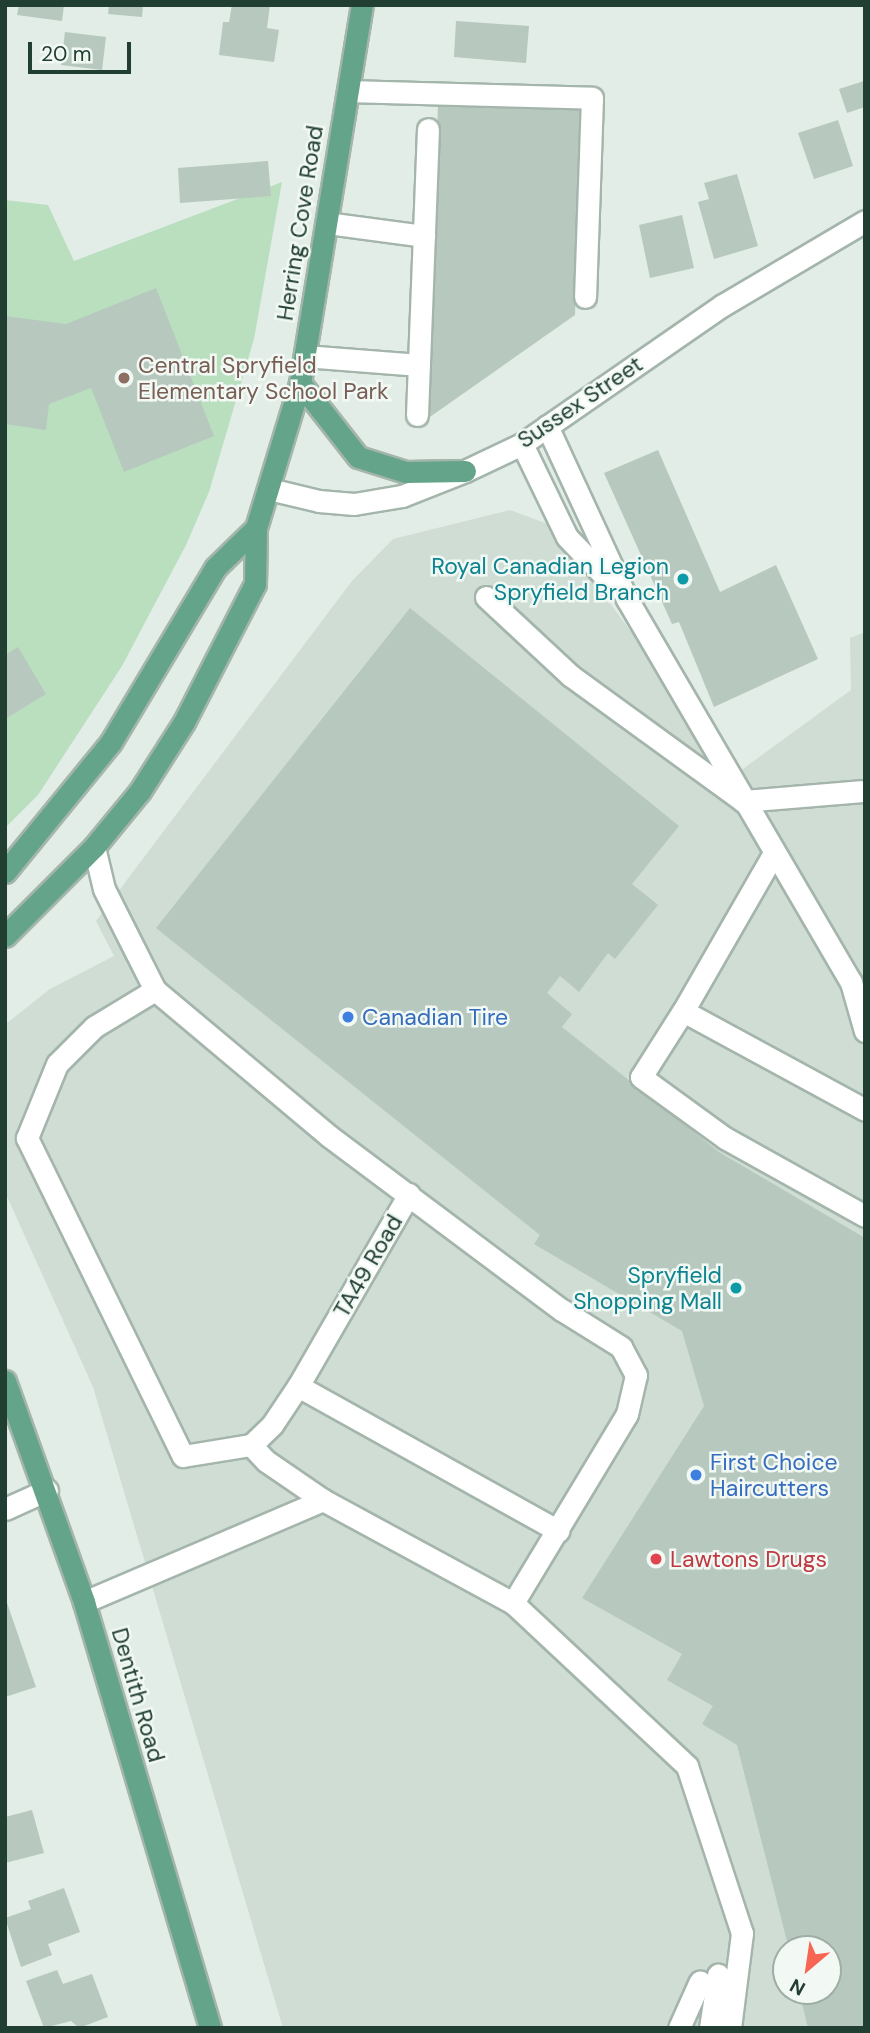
<!DOCTYPE html>
<html>
<head>
<meta charset="utf-8">
<style>
  body { margin:0 }
  #map { position:relative; width:870px; height:2033px; overflow:hidden; background:#e1ede6; font-family:"DM Sans",sans-serif }
  div>[style] { position:absolute }
  [style*='--x'] { left:calc(var(--x)*1px); top:calc(var(--y)*1px); width:calc(var(--w)*1px); rotate:calc(var(--a)*1deg) }
  .built>* { inset:0; background:#cfddd5 }
  .green>* { inset:0; background:#b9dfbe }
  .building>* { inset:0; background:#b7c8be }
  .roads { filter:drop-shadow(2px 0 #a4b5ac) drop-shadow(-2px 0 #a4b5ac) drop-shadow(0 2px #a4b5ac) drop-shadow(0 -2px #a4b5ac) }
  .minor>* { height:21px; margin:-10.5px; padding:0 10.5px; transform-origin:10.5px; border-radius:10.5px; background:#fff }
  .major>* { height:21px; margin:-10.5px; padding:0 10.5px; transform-origin:10.5px; border-radius:10.5px; background:#64a48b }
  .dots>* { width:19px; height:19px; translate:-50% -50%; box-sizing:border-box; border:4px solid #f2f9f5; border-radius:50% }
  span { translate:-50% -50%; white-space:nowrap; text-align:center; line-height:1.15; -webkit-text-stroke:5px #f2f9f5; paint-order:stroke }
  .street-label { font-size:23px; color:#213e32 }
  .education-label { font-size:23px; color:#785e54 }
  .left { translate:0 -50%; text-align:left }
  .culture-label { font-size:23px; color:#0d838f }
  .right { translate:-100% -50%; text-align:right }
  .shop-label { font-size:23px; color:#366cbe }
  .health-label { font-size:23px; color:#be3a42 }
  .frame { position:absolute; inset:0; border:7px solid #213e32; pointer-events:none }
  .north { position:absolute; left:772px; top:1935px; width:70px; height:70px; box-sizing:border-box; background:#f2f9f5; border:2px solid #9eaea7; border-radius:50%; rotate:209deg; font-size:19px; font-weight:700; line-height:28px; text-align:center; color:#213e32 }
  .north::after { content:''; display:block; margin:auto; width:24px; height:32px; background:#f96553; clip-path:polygon(50% 0,100% 100%,50% 72%,0 100%) }
  .scale { position:absolute; left:28px; top:42px; width:103px; height:32px; box-sizing:border-box; border:4px solid #213e32; border-top:0; padding-left:9px; font-size:21px; line-height:24px; white-space:nowrap; color:#213e32; -webkit-text-stroke:5px #f2f9f5; paint-order:stroke }
</style>
</head>
<body>
<div id="map">
  <div class="built">
    <i style="clip-path:polygon(evenodd,510px 510px,553px 526px,736px 774px,851px 690px,850px 638px,865px 632px,865px 2028px,283px 2028px,93px 1387px,5px 1192px,7px 1023px,50px 989px,114px 956px,96px 921px,352px 581px,393px 539px,510px 510px,786px 1949px,828px 1949px,828px 1991px,786px 1991px,786px 1949px)"></i>
  </div>
  <div class="green">
    <i style="clip-path:polygon(282px 182px,254px 339px,209px 492px,186px 545px,122px 666px,38px 795px,5px 828px,5px 200px,48px 205px,74px 261px)"></i>
  </div>
  <div class="building">
    <i style="clip-path:polygon(19px 5px,64px 5px,62px 21px,17px 15px)"></i>
    <i style="clip-path:polygon(109px 5px,143px 5px,142px 17px,108px 14px)"></i>
    <i style="clip-path:polygon(232px 5px,270px 5px,267px 28px,279px 30px,274px 62px,219px 55px,223px 22px,229px 22px)"></i>
    <i style="clip-path:polygon(456px 21px,529px 26px,526px 63px,454px 57px)"></i>
    <i style="clip-path:polygon(65px 32px,106px 37px,102px 70px,61px 65px)"></i>
    <i style="clip-path:polygon(864px 81px,865px 107px,847px 113px,839px 89px)"></i>
    <i style="clip-path:polygon(438px 105px,582px 110px,575px 315px,427px 419px)"></i>
    <i style="clip-path:polygon(838px 120px,853px 166px,814px 179px,798px 133px)"></i>
    <i style="clip-path:polygon(268px 161px,271px 196px,180px 203px,178px 168px)"></i>
    <i style="clip-path:polygon(737px 174px,758px 246px,714px 259px,698px 202px,709px 199px,704px 183px)"></i>
    <i style="clip-path:polygon(682px 215px,694px 268px,650px 278px,639px 225px)"></i>
    <i style="clip-path:polygon(156px 288px,214px 436px,124px 472px,91px 388px,49px 404px,46px 430px,5px 424px,5px 316px,66px 324px)"></i>
    <i style="clip-path:polygon(658px 450px,720px 592px,776px 565px,818px 659px,714px 707px,679px 622px,672px 624px,604px 473px)"></i>
    <i style="clip-path:polygon(410px 608px,679px 826px,632px 884px,658px 905px,615px 959px,608px 953px,579px 992px,560px 976px,547px 993px,572px 1014px,562px 1027px,719px 1152px,865px 1238px,865px 2027px,808px 2028px,799px 1991px,828px 1991px,828px 1949px,789px 1949px,737px 1745px,702px 1724px,713px 1706px,667px 1680px,682px 1654px,582px 1598px,704px 1406px,682px 1331px,534px 1244px,540px 1235px,156px 928px)"></i>
    <i style="clip-path:polygon(18px 647px,46px 694px,5px 719px,5px 655px)"></i>
    <i style="clip-path:polygon(5px 1597px,36px 1687px,5px 1697px)"></i>
    <i style="clip-path:polygon(32px 1810px,44px 1853px,5px 1863px,5px 1817px)"></i>
    <i style="clip-path:polygon(64px 1888px,80px 1932px,48px 1944px,52px 1955px,21px 1967px,5px 1918px,31px 1909px,28px 1901px)"></i>
    <i style="clip-path:polygon(57px 1970px,63px 1984px,92px 1974px,108px 2017px,79px 2028px,71px 2021px,44px 2028px,26px 1981px)"></i>
  </div>
  <div class="roads">
    <div class="minor">
      <i style="--x:348;--y:91;--w:244;--a:1.6"></i>
      <i style="--x:592;--y:98;--w:199;--a:92"></i>
      <i style="--x:327;--y:223;--w:98;--a:7.6"></i>
      <i style="--x:305;--y:356;--w:114;--a:4.5"></i>
      <i style="--x:417;--y:415;--w:286;--a:-87.8"></i>
      <i style="--x:547;--y:426;--w:191;--a:65.2"></i>
      <i style="--x:627;--y:599;--w:444;--a:59.7"></i>
      <i style="--x:851;--y:982;--w:51;--a:74.1"></i>
      <i style="--x:522;--y:444;--w:103;--a:64.2"></i>
      <i style="--x:567;--y:537;--w:69;--a:46.2"></i>
      <i style="--x:269;--y:489;--w:51;--a:13.5"></i>
      <i style="--x:319;--y:501;--w:35;--a:5"></i>
      <i style="--x:354;--y:504;--w:49;--a:-9.5"></i>
      <i style="--x:402;--y:496;--w:68;--a:-21.6"></i>
      <i style="--x:465;--y:471;--w:63;--a:-25.3"></i>
      <i style="--x:522;--y:444;--w:244;--a:-34.7"></i>
      <i style="--x:723;--y:305;--w:165;--a:-30.6"></i>
      <i style="--x:486;--y:597;--w:116;--a:42.9"></i>
      <i style="--x:571;--y:676;--w:213;--a:36"></i>
      <i style="--x:743;--y:801;--w:119;--a:-4.8"></i>
      <i style="--x:94;--y:847;--w:43;--a:76.6"></i>
      <i style="--x:104;--y:889;--w:113;--a:63.2"></i>
      <i style="--x:155;--y:990;--w:227;--a:40"></i>
      <i style="--x:329;--y:1136;--w:291;--a:36.8"></i>
      <i style="--x:562;--y:1310;--w:70;--a:32.1"></i>
      <i style="--x:621;--y:1347;--w:32;--a:62"></i>
      <i style="--x:636;--y:1375;--w:40;--a:103"></i>
      <i style="--x:627;--y:1414;--w:221;--a:121.1"></i>
      <i style="--x:774;--y:853;--w:182;--a:119.9"></i>
      <i style="--x:683;--y:1011;--w:207;--a:28.5"></i>
      <i style="--x:155;--y:990;--w:71;--a:148.8"></i>
      <i style="--x:94;--y:1027;--w:52;--a:135"></i>
      <i style="--x:57;--y:1064;--w:80;--a:112.1"></i>
      <i style="--x:27;--y:1138;--w:354;--a:63.9"></i>
      <i style="--x:183;--y:1456;--w:69;--a:-9.2"></i>
      <i style="--x:683;--y:1011;--w:78;--a:122.5"></i>
      <i style="--x:641;--y:1077;--w:104;--a:36"></i>
      <i style="--x:725;--y:1138;--w:160;--a:29.1"></i>
      <i style="--x:409;--y:1194;--w:222;--a:120"></i>
      <i style="--x:298;--y:1386;--w:47;--a:123.7"></i>
      <i style="--x:272;--y:1425;--w:29;--a:136"></i>
      <i style="--x:251;--y:1445;--w:22;--a:47"></i>
      <i style="--x:266;--y:1461;--w:69;--a:34.4"></i>
      <i style="--x:323;--y:1500;--w:216;--a:28.5"></i>
      <i style="--x:513;--y:1603;--w:238;--a:43.1"></i>
      <i style="--x:687;--y:1766;--w:176;--a:71.8"></i>
      <i style="--x:742;--y:1933;--w:96;--a:97.2"></i>
      <i style="--x:298;--y:1386;--w:298;--a:29.1"></i>
      <i style="--x:5;--y:1509;--w:46;--a:-24.3"></i>
      <i style="--x:84;--y:1602;--w:260;--a:-23.1"></i>
      <i style="--x:679;--y:2028;--w:51;--a:-65.9"></i>
      <i style="--x:710;--y:2028;--w:54;--a:-81.4"></i>
    </div>
    <div class="major">
      <i style="--x:300;--y:383;--w:94;--a:51.9"></i>
      <i style="--x:358;--y:457;--w:50;--a:17.4"></i>
      <i style="--x:406;--y:472;--w:59;--a:-1"></i>
      <i style="--x:5;--y:872;--w:168;--a:-50.8"></i>
      <i style="--x:111;--y:742;--w:203;--a:-59.1"></i>
      <i style="--x:215;--y:568;--w:57;--a:-44.3"></i>
      <i style="--x:5;--y:936;--w:126;--a:-45"></i>
      <i style="--x:94;--y:847;--w:72;--a:-50.6"></i>
      <i style="--x:140;--y:791;--w:82;--a:-57.5"></i>
      <i style="--x:184;--y:722;--w:155;--a:-62.8"></i>
      <i style="--x:255;--y:584;--w:56;--a:-89"></i>
      <i style="--x:256;--y:528;--w:152;--a:-73.1"></i>
      <i style="--x:300;--y:383;--w:383;--a:-80.7"></i>
      <i style="--x:5;--y:1381;--w:235;--a:70.3"></i>
      <i style="--x:84;--y:1602;--w:444;--a:73.5"></i>
    </div>
  </div>
  <div class="dots">
    <i style="left:124px;top:378px;background:#8d6e63"></i>
    <i style="left:683px;top:579px;background:#0f9aa8"></i>
    <i style="left:348px;top:1017px;background:#3f7fe0"></i>
    <i style="left:736px;top:1288px;background:#0f9aa8"></i>
    <i style="left:696px;top:1475px;background:#3f7fe0"></i>
    <i style="left:656px;top:1559px;background:#e0444e"></i>
  </div>
  <div class="street-label">
    <span style="left:300px;top:223px;rotate:-81deg">Herring Cove Road</span>
    <span style="left:580px;top:402px;rotate:-34deg">Sussex Street</span>
    <span style="left:368px;top:1266px;rotate:-60deg">TA49 Road</span>
    <span style="left:138px;top:1695px;rotate:74deg">Dentith Road</span>
  </div>
  <div class="education-label">
    <span class="left" style="left:138px;top:378px">Central Spryfield<br>Elementary School Park</span>
  </div>
  <div class="culture-label">
    <span class="right" style="left:669px;top:579px">Royal Canadian Legion<br>Spryfield Branch</span>
    <span class="right" style="left:722px;top:1288px">Spryfield<br>Shopping Mall</span>
  </div>
  <div class="shop-label">
    <span class="left" style="left:362px;top:1017px">Canadian Tire</span>
    <span class="left" style="left:710px;top:1475px">First Choice<br>Haircutters</span>
  </div>
  <div class="health-label">
    <span class="left" style="left:670px;top:1559px">Lawtons Drugs</span>
  </div>
  <div class="frame"></div>
  <div class="north">N</div>
  <div class="scale">20 m</div>
</div>
</body>
</html>
